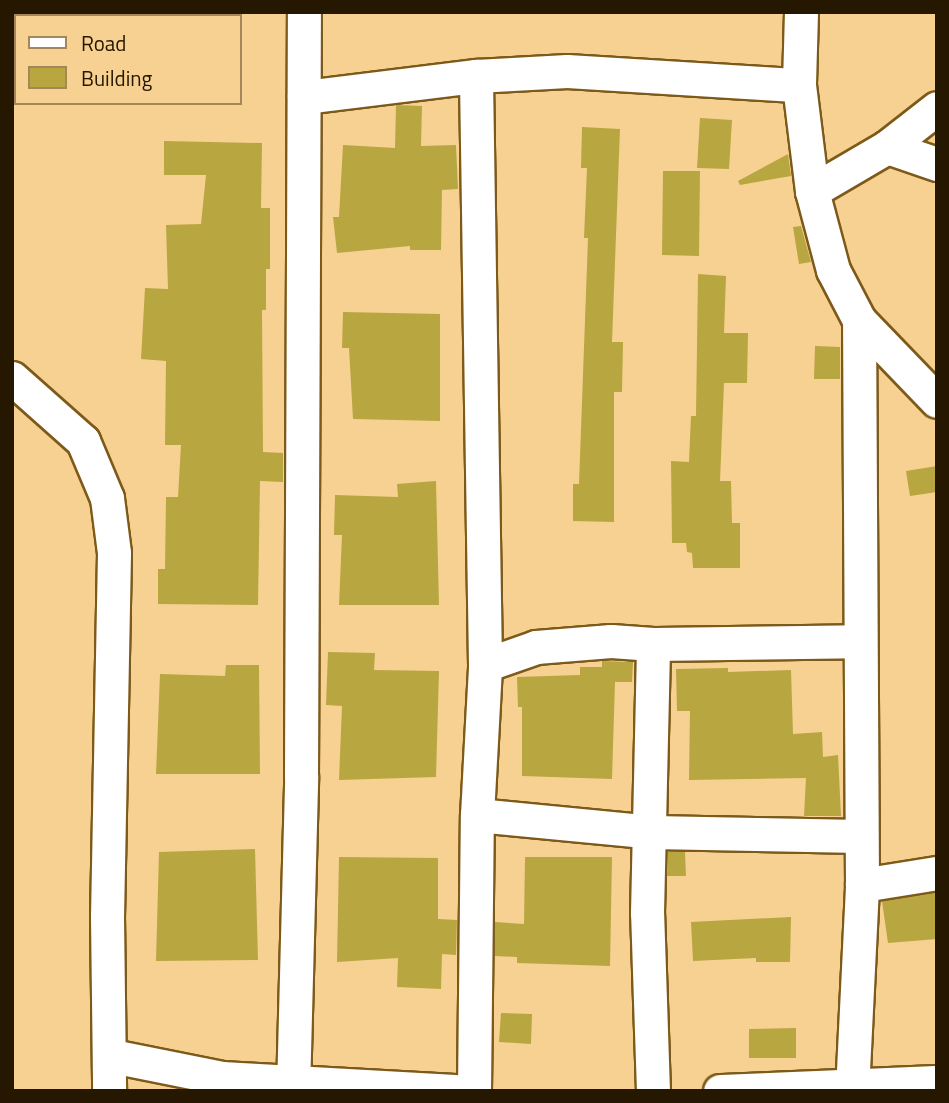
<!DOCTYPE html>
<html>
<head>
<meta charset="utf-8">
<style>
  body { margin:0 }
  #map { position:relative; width:949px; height:1103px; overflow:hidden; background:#f7d192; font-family:"Titillium Web",sans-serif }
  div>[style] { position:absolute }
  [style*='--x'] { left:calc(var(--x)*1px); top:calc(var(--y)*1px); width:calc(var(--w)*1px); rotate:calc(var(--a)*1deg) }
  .building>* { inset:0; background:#b8a641 }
  .roads { filter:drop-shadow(2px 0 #7d5a1a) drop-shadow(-2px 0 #7d5a1a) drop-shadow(0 2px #7d5a1a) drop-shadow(0 -2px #7d5a1a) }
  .minor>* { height:33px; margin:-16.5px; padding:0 16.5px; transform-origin:16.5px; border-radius:16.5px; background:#fff }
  span { translate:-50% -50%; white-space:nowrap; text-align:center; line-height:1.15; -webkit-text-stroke:5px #f7d192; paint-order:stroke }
  .frame { position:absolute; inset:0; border:14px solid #251700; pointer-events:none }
  .legend { position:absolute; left:14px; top:14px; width:228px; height:91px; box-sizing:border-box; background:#f7d192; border:2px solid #a38758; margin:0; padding:9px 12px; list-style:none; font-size:21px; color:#251700 }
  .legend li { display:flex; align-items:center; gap:14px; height:35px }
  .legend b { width:35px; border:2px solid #a38758 }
</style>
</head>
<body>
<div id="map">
  <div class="building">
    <i style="clip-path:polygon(396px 105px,422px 106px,421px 146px,456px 145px,458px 189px,442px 190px,441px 250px,410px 250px,410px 246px,337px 253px,333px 217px,339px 217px,343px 145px,395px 148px)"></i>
    <i style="clip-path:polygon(700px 118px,732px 120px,729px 169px,697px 168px)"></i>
    <i style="clip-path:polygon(582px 127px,620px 129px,612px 342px,623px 342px,622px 392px,614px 392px,614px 522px,573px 521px,573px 484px,579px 484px,588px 238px,584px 238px,587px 168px,581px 168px)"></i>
    <i style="clip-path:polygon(164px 141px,262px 143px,261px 208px,270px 208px,270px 269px,266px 269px,266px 310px,262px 310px,263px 452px,283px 453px,283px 482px,260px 481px,258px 605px,158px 604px,158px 569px,165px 569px,166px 497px,178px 497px,181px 445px,165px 445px,166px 361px,141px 359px,145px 288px,168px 289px,166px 225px,201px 224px,206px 175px,164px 175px)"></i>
    <i style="clip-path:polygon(788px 154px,791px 176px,740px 185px,738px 181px)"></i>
    <i style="clip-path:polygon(663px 171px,700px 171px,699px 256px,662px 255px)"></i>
    <i style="clip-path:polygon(801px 226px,811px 262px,799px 264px,793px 227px)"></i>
    <i style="clip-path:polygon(698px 274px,726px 276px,724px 333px,748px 333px,747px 383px,724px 383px,720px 481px,731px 481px,732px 523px,740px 523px,740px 568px,693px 568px,692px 553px,687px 552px,686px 543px,672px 543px,671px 461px,689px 462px,691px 416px,696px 416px)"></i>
    <i style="clip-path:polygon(343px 312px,440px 314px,440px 421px,353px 419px,349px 348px,342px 348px)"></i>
    <i style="clip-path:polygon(815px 346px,840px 347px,840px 379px,814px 379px)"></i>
    <i style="clip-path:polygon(937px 466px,937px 492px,910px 496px,906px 471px)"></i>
    <i style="clip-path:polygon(436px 481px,439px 605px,339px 605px,342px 535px,334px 535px,335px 495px,398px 497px,397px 484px)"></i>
    <i style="clip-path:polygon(328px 652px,375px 653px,374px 670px,439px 671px,436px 777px,339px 780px,342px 706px,326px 705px)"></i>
    <i style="clip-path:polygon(602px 661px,633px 662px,632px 682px,615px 682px,612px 779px,522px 776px,522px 707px,518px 707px,517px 677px,580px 675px,580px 667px,602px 667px)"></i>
    <i style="clip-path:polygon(226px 665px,259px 665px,260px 774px,156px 774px,160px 674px,225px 676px)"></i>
    <i style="clip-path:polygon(728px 668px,728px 672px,791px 670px,793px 734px,822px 732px,823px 757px,838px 755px,841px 816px,804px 816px,806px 778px,689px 780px,690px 711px,677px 711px,676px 669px)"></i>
    <i style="clip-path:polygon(255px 849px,258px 960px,156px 961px,159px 852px)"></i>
    <i style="clip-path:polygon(668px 852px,685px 852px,686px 876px,667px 876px)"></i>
    <i style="clip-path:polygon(339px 857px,438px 858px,438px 919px,457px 920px,456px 955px,442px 954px,441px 989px,397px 987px,398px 958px,337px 962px)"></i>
    <i style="clip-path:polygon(525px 857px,612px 857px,610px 966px,517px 963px,517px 957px,495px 956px,495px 922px,524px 924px)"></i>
    <i style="clip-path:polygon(935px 893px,937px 939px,888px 943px,882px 901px)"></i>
    <i style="clip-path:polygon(791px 917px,790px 962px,756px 962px,756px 958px,693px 961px,691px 922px)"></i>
    <i style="clip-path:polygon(501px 1013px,532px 1014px,531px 1044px,499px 1042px)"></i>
    <i style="clip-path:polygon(796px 1028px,796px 1058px,749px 1058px,749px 1029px)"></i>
  </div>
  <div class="roads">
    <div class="minor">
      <i style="--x:801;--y:12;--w:73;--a:91.6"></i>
      <i style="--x:799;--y:85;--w:107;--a:83"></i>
      <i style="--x:812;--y:191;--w:82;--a:75.1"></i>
      <i style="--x:833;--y:270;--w:56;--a:62.5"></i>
      <i style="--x:859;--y:320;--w:112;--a:46.1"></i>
      <i style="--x:110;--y:16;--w:4;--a:-90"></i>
      <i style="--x:304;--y:97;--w:173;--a:-7"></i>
      <i style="--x:887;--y:147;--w:53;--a:18.8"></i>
      <i style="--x:812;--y:191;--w:87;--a:-30.4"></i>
      <i style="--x:887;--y:147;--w:63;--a:-38"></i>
      <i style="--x:12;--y:378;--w:95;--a:41.6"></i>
      <i style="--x:83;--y:441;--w:62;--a:67.2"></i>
      <i style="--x:107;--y:498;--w:55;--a:82.7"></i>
      <i style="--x:114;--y:553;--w:363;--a:91.1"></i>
      <i style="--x:107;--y:916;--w:175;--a:89.3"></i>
      <i style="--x:485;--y:665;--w:54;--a:-19.4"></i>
      <i style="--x:536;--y:647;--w:75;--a:-4.6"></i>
      <i style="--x:611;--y:641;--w:42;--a:4.1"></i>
      <i style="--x:477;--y:815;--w:176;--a:5.5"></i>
      <i style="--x:652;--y:832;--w:208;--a:1.1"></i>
      <i style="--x:862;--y:885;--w:76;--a:-9.1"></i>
      <i style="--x:112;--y:1056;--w:112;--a:11.3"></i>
      <i style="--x:222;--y:1078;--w:233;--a:3.2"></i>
      <i style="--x:293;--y:1091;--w:315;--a:-88.5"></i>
      <i style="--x:301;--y:776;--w:764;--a:-89.78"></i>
      <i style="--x:474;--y:1091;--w:276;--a:-89.4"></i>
      <i style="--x:477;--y:815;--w:150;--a:-86.9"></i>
      <i style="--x:485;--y:665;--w:589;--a:-90.88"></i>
      <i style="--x:476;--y:76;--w:91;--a:-3.1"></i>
      <i style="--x:567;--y:71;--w:232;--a:3.5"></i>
      <i style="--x:653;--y:1091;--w:178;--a:-91.9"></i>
      <i style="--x:647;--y:913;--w:269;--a:-88.7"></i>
      <i style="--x:653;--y:644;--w:206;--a:-0.8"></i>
      <i style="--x:720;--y:1091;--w:217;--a:-2.4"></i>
      <i style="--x:852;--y:1091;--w:206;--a:-87.2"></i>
      <i style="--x:862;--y:885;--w:565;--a:-90.3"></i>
    </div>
  </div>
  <div class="frame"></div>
  <ul class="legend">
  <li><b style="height:9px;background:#fff"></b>Road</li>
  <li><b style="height:19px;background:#b8a641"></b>Building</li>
  </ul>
</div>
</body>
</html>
